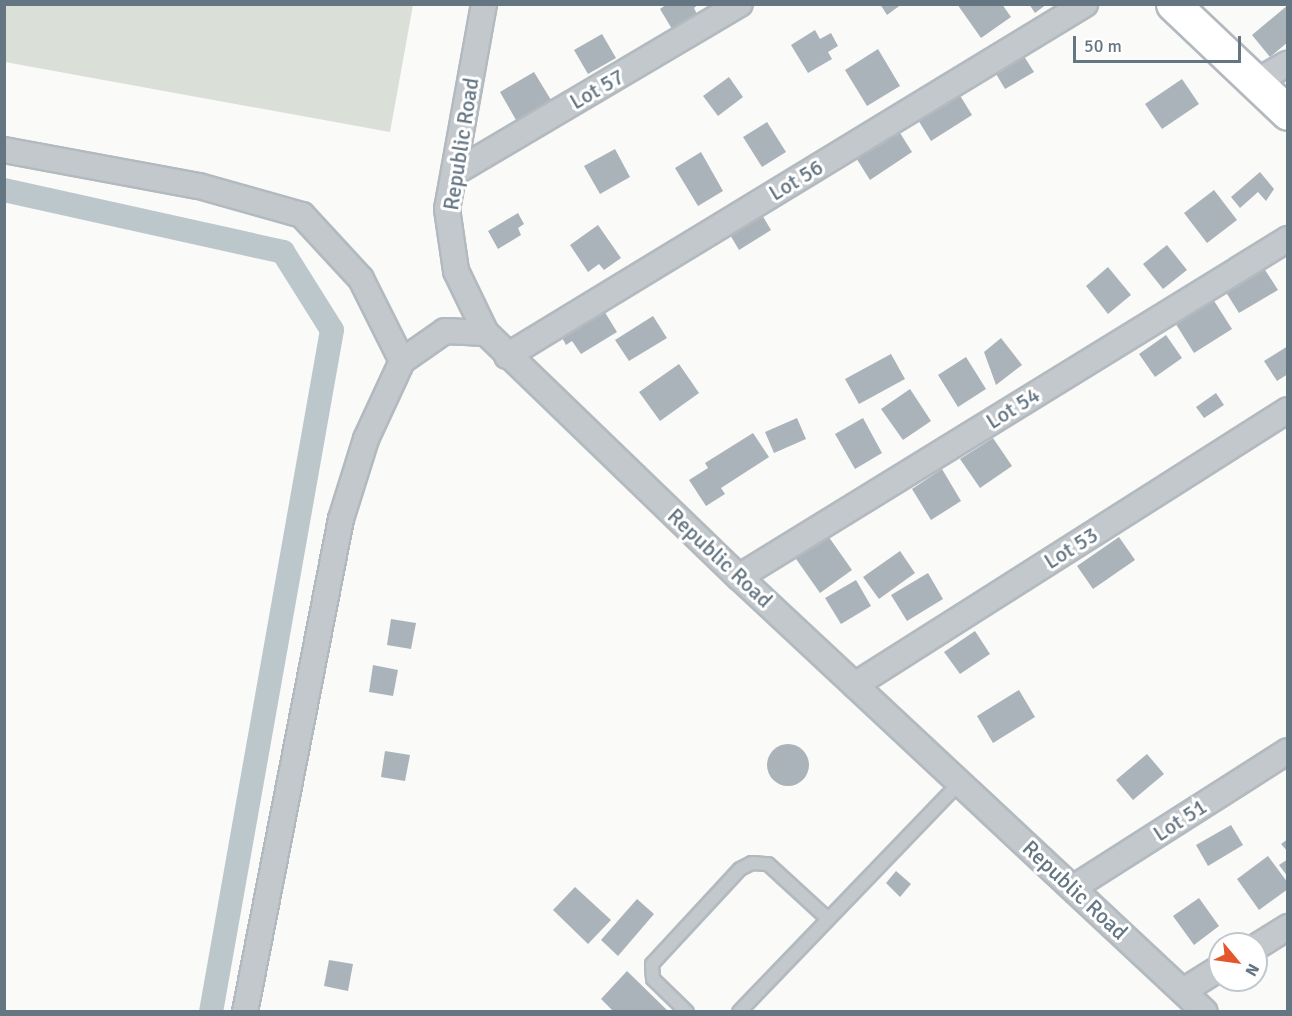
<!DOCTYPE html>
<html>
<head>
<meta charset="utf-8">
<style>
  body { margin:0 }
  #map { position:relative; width:1292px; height:1016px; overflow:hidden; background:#fafaf8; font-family:Signika,sans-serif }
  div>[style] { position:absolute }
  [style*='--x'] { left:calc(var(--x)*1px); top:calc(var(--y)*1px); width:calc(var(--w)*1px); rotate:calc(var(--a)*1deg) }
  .green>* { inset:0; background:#dadfd7 }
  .canal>* { height:24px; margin:-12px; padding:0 12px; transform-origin:12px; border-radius:12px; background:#bbc7cb }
  .building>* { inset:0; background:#aab3b9 }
  .round { border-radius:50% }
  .roads { filter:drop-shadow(2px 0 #b3babf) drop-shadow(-2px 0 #b3babf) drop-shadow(0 2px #b3babf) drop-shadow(0 -2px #b3babf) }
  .lane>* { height:12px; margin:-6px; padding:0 6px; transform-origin:6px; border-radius:6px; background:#c3c8cc }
  .street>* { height:24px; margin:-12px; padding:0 12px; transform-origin:12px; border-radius:12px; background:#c3c8cc }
  .secondary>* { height:33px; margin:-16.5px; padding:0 16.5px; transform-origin:16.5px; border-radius:16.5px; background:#fff }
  span { translate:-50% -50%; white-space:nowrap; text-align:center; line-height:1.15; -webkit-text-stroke:6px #fff; paint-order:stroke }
  .street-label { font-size:22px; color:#657683 }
  .frame { position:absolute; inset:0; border:6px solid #657683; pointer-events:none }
  .north { position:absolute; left:1208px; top:932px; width:60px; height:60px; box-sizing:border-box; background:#fff; border:2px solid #c1c8cd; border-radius:50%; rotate:119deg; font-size:16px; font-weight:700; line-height:24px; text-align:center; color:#657683 }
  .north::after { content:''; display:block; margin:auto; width:21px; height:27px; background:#e4572e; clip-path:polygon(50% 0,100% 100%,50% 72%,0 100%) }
  .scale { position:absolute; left:1073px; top:36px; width:168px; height:27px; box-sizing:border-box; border:3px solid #657683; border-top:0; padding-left:8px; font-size:18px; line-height:21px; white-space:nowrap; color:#657683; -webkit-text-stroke:4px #fff; paint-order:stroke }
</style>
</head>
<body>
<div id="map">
  <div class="green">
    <i style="clip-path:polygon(4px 5px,5px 4px,413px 5px,390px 132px,5px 62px)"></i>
  </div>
  <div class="canal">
    <i style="--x:4;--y:190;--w:286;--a:12.5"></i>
    <i style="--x:283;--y:252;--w:92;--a:57.9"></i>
    <i style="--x:332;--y:330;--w:693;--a:100.06"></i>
  </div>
  <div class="building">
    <i style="clip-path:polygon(667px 4px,699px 4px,694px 8px,697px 14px,672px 29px,660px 9px)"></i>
    <i style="clip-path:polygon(880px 4px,902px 4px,887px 15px)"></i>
    <i style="clip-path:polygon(957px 4px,1002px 4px,1011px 17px,981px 38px)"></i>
    <i style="clip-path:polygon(1029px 4px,1047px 4px,1035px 13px)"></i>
    <i style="clip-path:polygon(1288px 5px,1288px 42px,1270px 57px,1252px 35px)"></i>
    <i style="clip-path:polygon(815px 30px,820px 39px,831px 33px,838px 46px,828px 52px,832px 59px,808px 73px,791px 45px)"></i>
    <i style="clip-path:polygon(602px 34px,616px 58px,588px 74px,574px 50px)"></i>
    <i style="clip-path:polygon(878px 49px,900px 86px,867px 106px,845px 70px)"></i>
    <i style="clip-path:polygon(1020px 50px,1034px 72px,1005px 89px,992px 67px)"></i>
    <i style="clip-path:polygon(534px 72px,551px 100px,516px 120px,500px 92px)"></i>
    <i style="clip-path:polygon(729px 77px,743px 97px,718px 116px,703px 96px)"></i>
    <i style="clip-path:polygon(1182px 79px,1199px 104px,1162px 129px,1145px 104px)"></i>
    <i style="clip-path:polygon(956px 89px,972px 115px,931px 141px,915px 115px)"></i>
    <i style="clip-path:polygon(767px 122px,786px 152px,762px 167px,743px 137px)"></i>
    <i style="clip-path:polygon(895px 125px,912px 152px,870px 180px,853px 153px)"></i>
    <i style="clip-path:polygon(615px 149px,630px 177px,600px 194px,584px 166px)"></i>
    <i style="clip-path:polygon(701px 152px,723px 191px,698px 206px,675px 168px)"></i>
    <i style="clip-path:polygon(1260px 172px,1274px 189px,1266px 201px,1258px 192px,1240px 208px,1231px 197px)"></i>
    <i style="clip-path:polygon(1214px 190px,1237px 220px,1207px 243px,1184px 213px)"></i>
    <i style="clip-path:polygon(758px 208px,771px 230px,739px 250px,726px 228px)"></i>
    <i style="clip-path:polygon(518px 213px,524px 224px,518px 228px,521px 235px,498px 249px,488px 231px)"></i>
    <i style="clip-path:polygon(598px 225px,621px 258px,604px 270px,599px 264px,588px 272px,570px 245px)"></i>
    <i style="clip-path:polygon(1167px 245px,1187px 270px,1163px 289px,1143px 264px)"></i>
    <i style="clip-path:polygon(1260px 262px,1278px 290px,1239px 313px,1222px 286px)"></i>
    <i style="clip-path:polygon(1108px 267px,1131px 295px,1108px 314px,1086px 286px)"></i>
    <i style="clip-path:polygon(1209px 293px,1232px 329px,1194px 353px,1172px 318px)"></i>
    <i style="clip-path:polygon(601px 306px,617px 332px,581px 354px,572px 341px,566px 345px,559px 332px)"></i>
    <i style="clip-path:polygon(653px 316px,667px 338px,629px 361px,615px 340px)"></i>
    <i style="clip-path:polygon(1166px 335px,1182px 358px,1155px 377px,1139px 354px)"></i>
    <i style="clip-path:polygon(1001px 338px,1022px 365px,996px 385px,984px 352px)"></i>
    <i style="clip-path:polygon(1288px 346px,1288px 374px,1277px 381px,1264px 361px)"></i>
    <i style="clip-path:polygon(891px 354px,905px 379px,859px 404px,845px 379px)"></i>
    <i style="clip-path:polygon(966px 357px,986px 389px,958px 407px,938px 375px)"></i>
    <i style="clip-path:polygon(679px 364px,699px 393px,660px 421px,639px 392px)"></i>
    <i style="clip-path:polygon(910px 389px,931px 421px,903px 440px,881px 409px)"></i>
    <i style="clip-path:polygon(1216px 393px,1224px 405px,1204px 418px,1196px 407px)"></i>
    <i style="clip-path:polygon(797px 418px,806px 439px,774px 453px,765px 432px)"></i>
    <i style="clip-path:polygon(863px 418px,882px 453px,855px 469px,835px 434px)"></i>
    <i style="clip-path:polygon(753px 433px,769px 457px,721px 488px,725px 494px,706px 506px,689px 480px,708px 468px,705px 463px)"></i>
    <i style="clip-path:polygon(993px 438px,1012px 466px,980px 488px,960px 459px)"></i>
    <i style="clip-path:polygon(942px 469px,961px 501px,931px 520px,912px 489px)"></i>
    <i style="clip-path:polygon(826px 533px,852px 570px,820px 593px,794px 556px)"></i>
    <i style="clip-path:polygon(1119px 537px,1135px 560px,1093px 589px,1077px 566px)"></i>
    <i style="clip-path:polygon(900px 551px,915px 573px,879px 599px,863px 577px)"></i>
    <i style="clip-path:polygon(928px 573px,943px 599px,907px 621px,891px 595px)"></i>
    <i style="clip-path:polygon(856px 580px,871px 606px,841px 624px,825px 598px)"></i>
    <i style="clip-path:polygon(391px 619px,416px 623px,411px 649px,387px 645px)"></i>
    <i style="clip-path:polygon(975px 631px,990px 654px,960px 674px,944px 652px)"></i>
    <i style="clip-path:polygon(373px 665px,398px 670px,393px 696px,369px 692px)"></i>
    <i style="clip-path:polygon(1019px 690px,1035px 717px,993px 743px,977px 716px)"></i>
    <i class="round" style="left:767px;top:744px;width:42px;height:42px"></i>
    <i style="clip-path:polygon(385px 751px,410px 755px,405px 781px,381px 777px)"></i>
    <i style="clip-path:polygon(1147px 754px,1164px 774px,1133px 800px,1116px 780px)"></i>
    <i style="clip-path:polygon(1231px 825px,1243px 845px,1208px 866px,1196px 845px)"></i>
    <i style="clip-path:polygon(1288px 839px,1288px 852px,1281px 844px)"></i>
    <i style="clip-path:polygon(1268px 856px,1288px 883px,1288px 889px,1259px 910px,1237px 879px)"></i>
    <i style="clip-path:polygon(1288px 859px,1288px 877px,1279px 865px)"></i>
    <i style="clip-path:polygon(896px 871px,911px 884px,900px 897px,886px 883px)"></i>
    <i style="clip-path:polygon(575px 887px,611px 920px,588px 944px,553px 910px)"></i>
    <i style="clip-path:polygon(1199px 898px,1219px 926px,1194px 945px,1173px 916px)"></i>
    <i style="clip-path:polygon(637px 899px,654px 914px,618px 956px,601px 940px)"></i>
    <i style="clip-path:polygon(329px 960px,353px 964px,348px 991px,324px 986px)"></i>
    <i style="clip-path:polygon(627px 971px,669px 1012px,614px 1012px,601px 999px)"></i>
  </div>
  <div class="roads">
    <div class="lane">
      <i style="--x:687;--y:1012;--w:47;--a:-135.9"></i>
      <i style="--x:653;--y:979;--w:15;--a:-94"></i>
      <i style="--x:652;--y:964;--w:129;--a:-47.2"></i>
      <i style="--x:740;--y:869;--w:13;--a:-27"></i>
      <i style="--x:752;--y:863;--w:16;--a:4"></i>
      <i style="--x:768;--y:864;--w:81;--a:42.5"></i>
      <i style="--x:739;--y:1012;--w:319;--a:-46.1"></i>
    </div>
    <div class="street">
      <i style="--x:484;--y:4;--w:208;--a:100.2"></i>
      <i style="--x:447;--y:209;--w:63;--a:81.7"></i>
      <i style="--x:456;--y:271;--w:69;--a:64.2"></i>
      <i style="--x:486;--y:333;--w:351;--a:44"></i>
      <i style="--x:739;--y:577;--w:637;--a:43.03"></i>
      <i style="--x:1254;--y:83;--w:39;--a:-30"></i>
      <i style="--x:4;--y:150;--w:198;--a:10.5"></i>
      <i style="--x:199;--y:186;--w:107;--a:15.7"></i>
      <i style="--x:302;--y:215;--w:87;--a:47.3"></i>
      <i style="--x:361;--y:279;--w:92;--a:63.4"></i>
      <i style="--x:454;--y:173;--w:332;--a:-30.6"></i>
      <i style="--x:507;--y:356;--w:677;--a:-31.34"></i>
      <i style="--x:739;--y:577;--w:645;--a:-31.62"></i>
      <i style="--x:855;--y:685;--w:513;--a:-32.42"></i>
      <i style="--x:1073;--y:888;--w:255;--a:-32.5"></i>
      <i style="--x:1256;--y:947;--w:38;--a:-32"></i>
      <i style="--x:1183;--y:991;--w:44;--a:-31.9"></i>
      <i style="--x:245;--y:1012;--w:502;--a:-78.98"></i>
      <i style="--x:341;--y:519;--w:84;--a:-72.6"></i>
      <i style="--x:366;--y:439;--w:86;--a:-65.2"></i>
      <i style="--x:402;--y:361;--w:52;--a:-34.9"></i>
      <i style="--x:445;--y:331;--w:41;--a:2.8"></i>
    </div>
    <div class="secondary">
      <i style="--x:1173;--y:4;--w:158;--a:43.5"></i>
    </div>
  </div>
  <div class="street-label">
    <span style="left:597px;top:89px;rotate:-30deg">Lot 57</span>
    <span style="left:461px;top:144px;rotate:-81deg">Republic Road</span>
    <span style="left:796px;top:180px;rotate:-31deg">Lot 56</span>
    <span style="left:1013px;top:408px;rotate:-32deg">Lot 54</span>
    <span style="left:1071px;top:548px;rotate:-32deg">Lot 53</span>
    <span style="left:720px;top:558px;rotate:43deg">Republic Road</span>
    <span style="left:1180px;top:820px;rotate:-33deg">Lot 51</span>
    <span style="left:1075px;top:890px;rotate:43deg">Republic Road</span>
  </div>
  <div class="frame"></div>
  <div class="north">N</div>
  <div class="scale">50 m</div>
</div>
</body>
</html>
